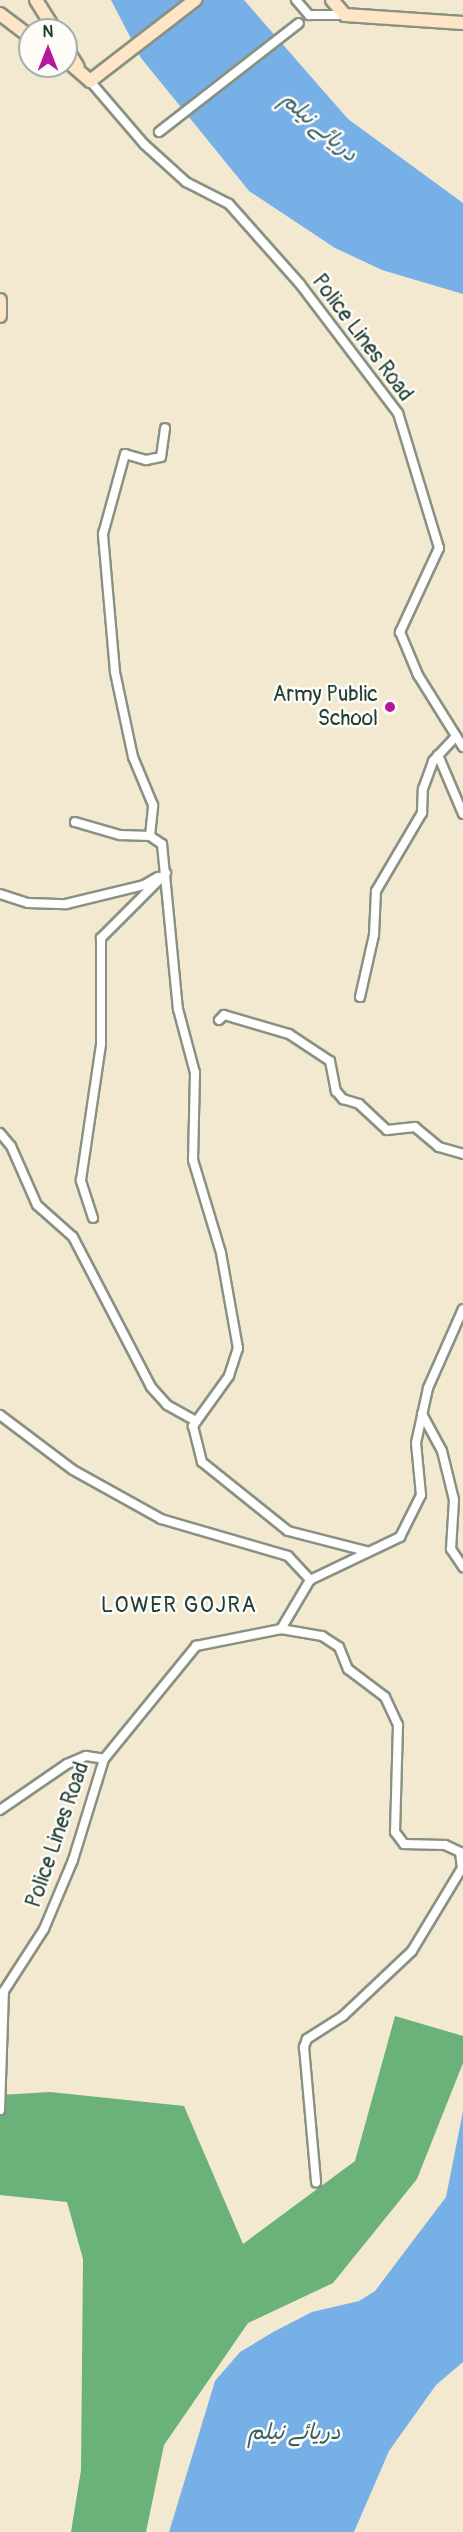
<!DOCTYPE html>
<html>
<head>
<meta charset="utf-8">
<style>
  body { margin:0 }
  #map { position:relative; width:463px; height:2532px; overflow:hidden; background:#f3e8d0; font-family:Pangolin,"Playpen Sans Arabic",sans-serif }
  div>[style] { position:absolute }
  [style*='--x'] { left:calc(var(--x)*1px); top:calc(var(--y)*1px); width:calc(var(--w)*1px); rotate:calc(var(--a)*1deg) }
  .forest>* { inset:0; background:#6ab279 }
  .water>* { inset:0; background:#77b0e7 }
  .roads { filter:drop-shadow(2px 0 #899282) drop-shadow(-2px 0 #899282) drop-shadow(0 2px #899282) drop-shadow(0 -2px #899282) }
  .street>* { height:8px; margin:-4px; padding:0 4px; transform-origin:4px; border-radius:4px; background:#fff }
  .secondary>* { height:12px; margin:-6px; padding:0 6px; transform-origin:6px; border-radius:6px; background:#fde5c5 }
  .dots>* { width:16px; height:16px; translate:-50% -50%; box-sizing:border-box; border:3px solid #fdfcf7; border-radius:50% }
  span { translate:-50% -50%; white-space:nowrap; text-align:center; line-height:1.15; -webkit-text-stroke:5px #fdfcf7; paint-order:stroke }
  .street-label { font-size:21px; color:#1f3d34 }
  .poi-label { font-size:21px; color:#1f3d34 }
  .right { translate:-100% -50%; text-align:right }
  .water-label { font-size:22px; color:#39606a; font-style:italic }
  .neighbourhood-label { font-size:22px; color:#1f3d34; letter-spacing:1.5px }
  .north { position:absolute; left:18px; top:18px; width:60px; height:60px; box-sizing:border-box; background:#fdfcf7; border:2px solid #a4b0a9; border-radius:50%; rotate:0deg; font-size:16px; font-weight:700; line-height:24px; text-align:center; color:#1f3d34 }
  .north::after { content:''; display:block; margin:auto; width:21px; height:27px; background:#b5179e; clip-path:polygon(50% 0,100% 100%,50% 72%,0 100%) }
</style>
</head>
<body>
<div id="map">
  <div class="forest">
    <i style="clip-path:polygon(395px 2016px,463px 2036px,463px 2063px,417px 2179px,333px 2283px,248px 2323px,164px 2445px,146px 2532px,71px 2532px,81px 2470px,83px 2259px,67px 2202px,0 2195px,0 2095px,50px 2092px,184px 2106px,243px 2244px,355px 2161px)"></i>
  </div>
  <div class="water">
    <i style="clip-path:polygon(111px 0,244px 0,348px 119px,463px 203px,463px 294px,382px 270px,335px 248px,249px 191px,141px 58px)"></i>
    <i style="clip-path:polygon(463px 2111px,463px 2362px,436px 2385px,389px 2451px,354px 2532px,169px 2532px,215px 2381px,240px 2352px,275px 2331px,312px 2312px,359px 2301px,375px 2291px,446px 2197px)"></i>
  </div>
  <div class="roads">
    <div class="street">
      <i style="--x:296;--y:0;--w:20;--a:49"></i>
      <i style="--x:309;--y:15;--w:36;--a:0"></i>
      <i style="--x:90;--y:81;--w:83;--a:49.4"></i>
      <i style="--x:144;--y:144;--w:57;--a:42.1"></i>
      <i style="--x:186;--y:182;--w:48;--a:27.1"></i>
      <i style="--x:229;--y:204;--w:107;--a:48.4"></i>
      <i style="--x:300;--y:284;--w:162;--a:52.8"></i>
      <i style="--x:398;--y:413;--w:141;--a:73.1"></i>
      <i style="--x:439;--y:548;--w:93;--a:114.9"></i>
      <i style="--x:400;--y:632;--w:47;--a:67.3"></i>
      <i style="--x:418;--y:675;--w:85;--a:58"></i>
      <i style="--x:159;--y:132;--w:177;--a:-37.9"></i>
      <i style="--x:438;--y:755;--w:64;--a:67"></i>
      <i style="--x:75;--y:822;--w:47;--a:16.1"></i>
      <i style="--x:120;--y:835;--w:30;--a:2"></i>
      <i style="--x:150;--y:836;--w:14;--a:34"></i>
      <i style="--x:162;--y:844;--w:166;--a:84.5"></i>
      <i style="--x:178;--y:1009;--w:66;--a:75.1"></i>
      <i style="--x:195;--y:1073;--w:87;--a:91.3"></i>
      <i style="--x:193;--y:1160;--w:97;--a:73.2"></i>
      <i style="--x:221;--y:1253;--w:97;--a:79.9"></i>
      <i style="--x:238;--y:1348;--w:29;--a:108"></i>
      <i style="--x:229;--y:1376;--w:62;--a:125.8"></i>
      <i style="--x:193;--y:1426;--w:37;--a:76"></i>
      <i style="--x:202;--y:1462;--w:110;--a:38.7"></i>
      <i style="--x:288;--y:1531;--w:81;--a:14.4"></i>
      <i style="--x:150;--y:836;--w:31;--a:-84"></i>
      <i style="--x:153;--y:805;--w:52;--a:-112.6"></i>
      <i style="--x:133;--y:757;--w:87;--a:-102"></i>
      <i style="--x:115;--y:672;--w:139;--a:-95"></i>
      <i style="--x:103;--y:534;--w:83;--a:-74.6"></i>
      <i style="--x:125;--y:454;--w:22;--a:16"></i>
      <i style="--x:146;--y:460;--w:15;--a:-11"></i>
      <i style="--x:161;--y:457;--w:29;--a:-82"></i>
      <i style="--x:0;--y:894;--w:29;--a:18"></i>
      <i style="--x:28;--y:903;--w:38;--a:2"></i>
      <i style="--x:66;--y:904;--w:80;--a:-13.7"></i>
      <i style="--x:144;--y:885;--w:16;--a:-30"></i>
      <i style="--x:360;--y:997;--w:64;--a:-77.3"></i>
      <i style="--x:374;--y:935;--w:44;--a:-87.4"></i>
      <i style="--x:376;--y:891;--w:91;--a:-59.5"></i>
      <i style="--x:422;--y:813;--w:24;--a:-88"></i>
      <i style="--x:423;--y:789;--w:30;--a:-70"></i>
      <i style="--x:433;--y:761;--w:34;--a:-47"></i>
      <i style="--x:219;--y:1020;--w:7;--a:-45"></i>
      <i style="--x:224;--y:1015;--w:68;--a:16.3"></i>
      <i style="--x:289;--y:1034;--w:49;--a:33.4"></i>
      <i style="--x:330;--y:1061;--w:31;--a:79"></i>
      <i style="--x:336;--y:1091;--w:11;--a:49"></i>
      <i style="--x:343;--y:1099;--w:17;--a:17"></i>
      <i style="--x:359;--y:1104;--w:38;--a:43"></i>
      <i style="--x:387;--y:1130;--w:28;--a:-6"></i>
      <i style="--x:415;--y:1127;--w:31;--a:40"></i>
      <i style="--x:439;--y:1147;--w:25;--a:16"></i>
      <i style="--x:0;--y:1133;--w:17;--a:50"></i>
      <i style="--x:11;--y:1146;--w:64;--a:66.2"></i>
      <i style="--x:37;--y:1205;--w:48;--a:41.6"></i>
      <i style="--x:73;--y:1237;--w:169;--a:62.5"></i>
      <i style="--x:151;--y:1387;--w:24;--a:48"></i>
      <i style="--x:167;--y:1405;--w:33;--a:29"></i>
      <i style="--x:93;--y:1218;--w:40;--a:-108"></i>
      <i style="--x:81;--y:1180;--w:137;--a:-81.6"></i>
      <i style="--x:101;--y:1044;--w:106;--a:-90"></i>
      <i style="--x:101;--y:938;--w:92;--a:-45"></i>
      <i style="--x:422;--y:1414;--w:42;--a:61.6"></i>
      <i style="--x:442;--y:1451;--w:50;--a:76.2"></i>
      <i style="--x:454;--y:1500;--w:49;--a:93.5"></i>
      <i style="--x:451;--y:1549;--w:22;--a:56"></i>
      <i style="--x:0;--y:1415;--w:91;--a:37"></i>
      <i style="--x:73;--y:1470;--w:101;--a:29.1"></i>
      <i style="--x:161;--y:1519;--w:132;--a:16.2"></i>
      <i style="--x:288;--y:1556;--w:33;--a:47"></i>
      <i style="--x:281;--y:1629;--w:42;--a:9.7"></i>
      <i style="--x:322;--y:1636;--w:20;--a:33"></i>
      <i style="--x:339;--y:1647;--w:24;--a:68"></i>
      <i style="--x:348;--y:1669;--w:46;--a:37.1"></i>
      <i style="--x:385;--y:1697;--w:31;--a:65"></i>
      <i style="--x:398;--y:1725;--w:107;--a:91.6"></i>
      <i style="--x:395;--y:1832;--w:15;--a:53"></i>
      <i style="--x:404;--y:1844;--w:41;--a:1.4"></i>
      <i style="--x:445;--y:1845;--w:17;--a:25"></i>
      <i style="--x:460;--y:1852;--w:16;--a:83"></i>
      <i style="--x:462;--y:1868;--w:97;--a:121.1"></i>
      <i style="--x:412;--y:1951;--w:95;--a:136.7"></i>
      <i style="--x:343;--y:2016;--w:43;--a:147.4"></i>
      <i style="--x:307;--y:2039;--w:9;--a:111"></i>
      <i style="--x:304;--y:2047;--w:136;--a:84.9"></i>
      <i style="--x:0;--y:1810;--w:81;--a:-34.5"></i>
      <i style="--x:67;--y:1764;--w:21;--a:-23"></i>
      <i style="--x:86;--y:1756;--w:18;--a:9"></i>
      <i style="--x:0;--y:2110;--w:119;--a:-88.1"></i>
      <i style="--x:4;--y:1991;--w:74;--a:-57.2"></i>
      <i style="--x:44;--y:1929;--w:75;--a:-67.2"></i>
      <i style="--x:73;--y:1860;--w:106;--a:-72.9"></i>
      <i style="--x:104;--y:1759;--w:146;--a:-50.8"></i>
      <i style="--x:196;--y:1646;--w:87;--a:-11.3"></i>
      <i style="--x:281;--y:1629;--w:57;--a:-59.4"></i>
      <i style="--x:310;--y:1580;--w:100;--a:-25.5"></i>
      <i style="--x:400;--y:1537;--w:47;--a:-63.4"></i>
      <i style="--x:421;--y:1495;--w:52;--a:-95.5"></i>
      <i style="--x:416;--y:1443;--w:56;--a:-77.7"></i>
      <i style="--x:428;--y:1388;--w:86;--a:-66.1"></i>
    </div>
    <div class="secondary">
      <i style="--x:36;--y:0;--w:36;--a:58"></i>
      <i style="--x:332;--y:0;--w:20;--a:49"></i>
      <i style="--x:345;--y:15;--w:118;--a:3.9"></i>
      <i style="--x:0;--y:14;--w:38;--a:37"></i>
      <i style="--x:66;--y:48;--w:22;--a:58"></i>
      <i style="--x:66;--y:60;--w:32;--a:41"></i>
      <i style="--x:90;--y:81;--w:133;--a:-37.6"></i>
      <i style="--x:0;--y:300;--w:16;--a:90"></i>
    </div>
  </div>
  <div class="dots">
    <i style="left:390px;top:707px;background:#b5179e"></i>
  </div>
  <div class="street-label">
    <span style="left:362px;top:338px;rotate:53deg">Police Lines Road</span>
    <span style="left:58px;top:1835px;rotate:-71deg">Police Lines Road</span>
  </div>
  <div class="poi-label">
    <span class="right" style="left:378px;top:707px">Army Public<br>School</span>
  </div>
  <div class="water-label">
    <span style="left:319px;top:127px;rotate:41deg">دریائے نیلم</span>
    <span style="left:294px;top:2433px">دریائے نیلم</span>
  </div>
  <div class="neighbourhood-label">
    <span style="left:179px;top:1606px">LOWER GOJRA</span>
  </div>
  <div class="north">N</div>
</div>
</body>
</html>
